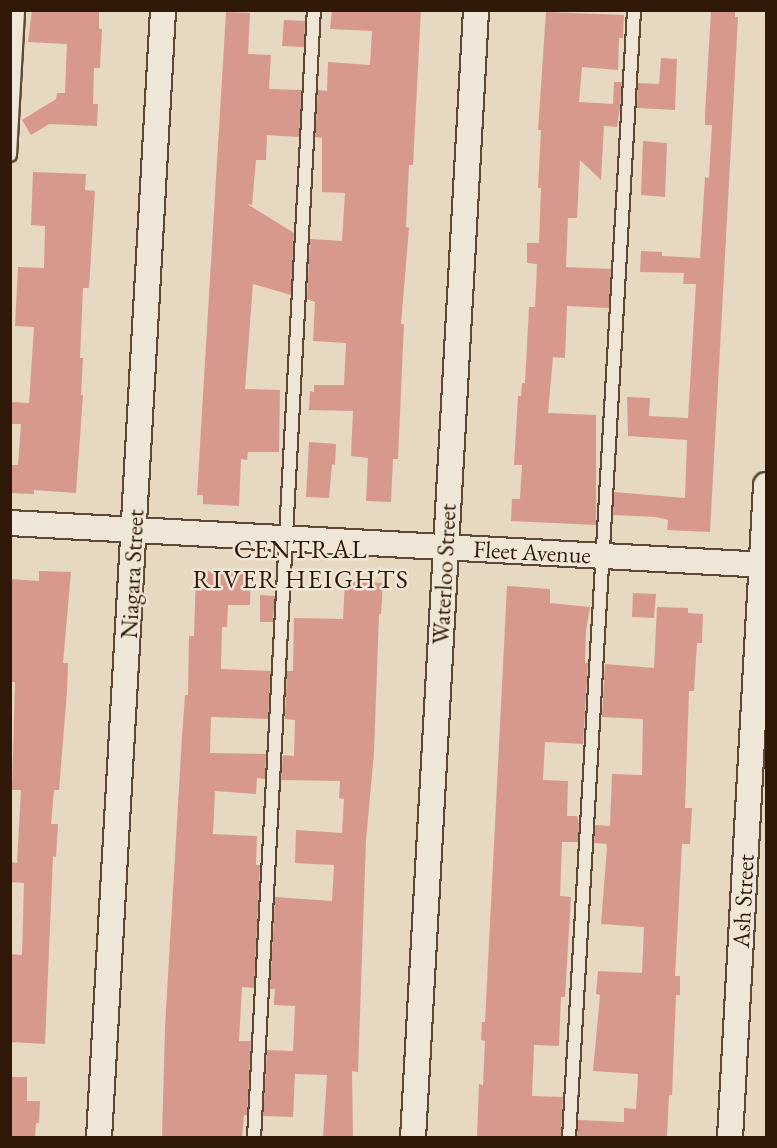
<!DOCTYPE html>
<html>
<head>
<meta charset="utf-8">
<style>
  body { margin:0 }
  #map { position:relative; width:777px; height:1148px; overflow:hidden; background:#e7d8c1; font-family:"EB Garamond",serif }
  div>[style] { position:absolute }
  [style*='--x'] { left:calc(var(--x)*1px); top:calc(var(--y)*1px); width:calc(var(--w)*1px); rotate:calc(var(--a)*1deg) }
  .building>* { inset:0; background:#d7998d }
  .roads { filter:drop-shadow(2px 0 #5e4936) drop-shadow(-2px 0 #5e4936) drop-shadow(0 2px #5e4936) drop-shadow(0 -2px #5e4936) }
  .lane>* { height:12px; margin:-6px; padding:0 6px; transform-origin:6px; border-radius:6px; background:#efe6d7 }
  .street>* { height:24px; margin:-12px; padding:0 12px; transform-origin:12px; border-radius:12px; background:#efe6d7 }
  span { translate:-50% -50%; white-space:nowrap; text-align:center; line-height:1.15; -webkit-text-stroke:5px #efe6d7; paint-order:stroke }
  .street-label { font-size:24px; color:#301908 }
  .neighbourhood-label { font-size:26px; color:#301908; letter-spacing:1.5px }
  .frame { position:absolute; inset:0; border:12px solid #301908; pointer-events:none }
</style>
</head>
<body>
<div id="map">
  <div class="building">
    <i style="clip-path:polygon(32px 10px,99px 10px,99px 29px,102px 29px,100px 68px,94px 68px,93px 104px,98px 104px,97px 126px,49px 124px,31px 135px,22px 120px,56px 99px,57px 93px,65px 93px,67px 44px,28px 42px)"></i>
    <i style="clip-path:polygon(332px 10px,421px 10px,413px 165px,409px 165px,406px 227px,409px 228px,401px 324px,404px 324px,398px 459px,393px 459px,391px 502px,366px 501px,368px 458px,351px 456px,353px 411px,309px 410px,310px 391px,314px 392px,314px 385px,344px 385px,346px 343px,313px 341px,315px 302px,307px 299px,310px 239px,342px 241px,345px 193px,322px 192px,322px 138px,315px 137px,318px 90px,327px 91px,328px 62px,370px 65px,372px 31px,330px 29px)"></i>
    <i style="clip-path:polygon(711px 10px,735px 10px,735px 17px,738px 17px,710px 532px,667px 530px,668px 520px,656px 517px,613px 515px,614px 492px,685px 498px,687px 440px,628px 436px,627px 397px,650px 398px,649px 416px,688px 418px,696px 284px,683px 284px,684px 273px,640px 272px,641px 251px,662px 252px,662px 256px,700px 258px,705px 177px,709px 178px,712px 125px,705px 125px,705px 114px)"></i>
    <i style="clip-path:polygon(226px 12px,250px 13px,248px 54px,271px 55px,269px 89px,302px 90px,299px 137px,267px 135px,266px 160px,256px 160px,252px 205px,247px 204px,294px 233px,291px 295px,253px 284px,245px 389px,280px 390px,279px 452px,248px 452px,247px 460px,241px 459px,239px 506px,203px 504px,203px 495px,197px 495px)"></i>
    <i style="clip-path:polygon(546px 12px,624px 15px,623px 38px,619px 38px,618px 70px,582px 67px,579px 102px,613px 104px,614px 82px,622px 82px,620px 107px,617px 127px,604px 126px,601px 180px,580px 160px,577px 218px,568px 218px,566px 267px,611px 269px,609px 308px,567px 306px,565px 358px,553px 357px,548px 413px,596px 415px,596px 525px,511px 521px,512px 499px,520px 499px,522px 465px,514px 465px,518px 396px,521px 396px,522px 383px,525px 383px,529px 307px,535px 307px,537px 264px,527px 263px,527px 243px,539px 243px,541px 188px,538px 188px,541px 130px,538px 130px)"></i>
    <i style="clip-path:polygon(284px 20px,305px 21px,304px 47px,282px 46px)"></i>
    <i style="clip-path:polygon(661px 58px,677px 59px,675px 110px,637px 108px,638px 83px,659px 84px)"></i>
    <i style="clip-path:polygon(643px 141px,667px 143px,665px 197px,641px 195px)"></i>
    <i style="clip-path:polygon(33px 172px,86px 174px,85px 190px,95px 191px,89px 288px,83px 288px,80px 358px,83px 358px,81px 395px,83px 395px,76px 493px,34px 490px,34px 494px,10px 493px,10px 465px,18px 465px,21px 424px,10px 424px,10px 402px,29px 403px,34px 327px,15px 326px,18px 267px,44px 268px,45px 226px,31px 225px)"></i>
    <i style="clip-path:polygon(309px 442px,336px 444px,335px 465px,332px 464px,329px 498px,306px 497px)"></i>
    <i style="clip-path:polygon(39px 571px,71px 572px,63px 663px,68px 663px,67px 692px,59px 790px,54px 790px,51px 824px,58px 824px,56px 857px,53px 856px,45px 1044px,10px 1042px,10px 954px,22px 955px,24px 883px,10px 882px,10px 862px,17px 863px,21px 790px,12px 790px,15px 682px,10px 682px,10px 579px,39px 581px)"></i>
    <i style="clip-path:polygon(196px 571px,251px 573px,250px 605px,228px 605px,227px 627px,222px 627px,221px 669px,271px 671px,268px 719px,211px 717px,210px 753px,266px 754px,265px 779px,257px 778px,256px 794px,215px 791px,213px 834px,257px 836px,256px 865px,260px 865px,254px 988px,242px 987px,239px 1041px,251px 1041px,247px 1115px,244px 1115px,242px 1137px,162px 1137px,165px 1027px,182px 737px,185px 695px,188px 695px,189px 636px,194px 636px)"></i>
    <i style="clip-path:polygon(345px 581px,383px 583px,381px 614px,379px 614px,374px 753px,366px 840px,358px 1072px,352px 1071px,353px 1137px,323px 1137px,327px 1075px,295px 1074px,293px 1117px,263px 1116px,267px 1050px,293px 1051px,295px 1006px,274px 1005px,275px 989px,270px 989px,275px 897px,332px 901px,334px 865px,295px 863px,296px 830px,342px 833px,344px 799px,339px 798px,340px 781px,281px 780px,283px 755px,294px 756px,295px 720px,285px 719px,287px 671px,293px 671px,294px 618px,343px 619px)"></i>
    <i style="clip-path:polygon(507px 586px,550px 589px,550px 603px,590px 607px,586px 630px,585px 663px,588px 663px,583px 744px,545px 742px,543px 780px,568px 781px,567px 816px,577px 816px,579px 824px,578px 842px,562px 842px,560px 896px,571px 897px,565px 997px,561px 997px,559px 1046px,534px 1045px,532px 1096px,563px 1097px,561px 1137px,477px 1137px,479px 1084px,483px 1085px,485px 1041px,481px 1040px,482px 1022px,485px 1022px)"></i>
    <i style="clip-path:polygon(633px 593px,656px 594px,654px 618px,632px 617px)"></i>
    <i style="clip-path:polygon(260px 595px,275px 596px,273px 622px,260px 622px)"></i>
    <i style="clip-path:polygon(657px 607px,688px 608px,688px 613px,703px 614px,702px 643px,697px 643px,694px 691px,689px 691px,685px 808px,692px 808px,690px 844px,682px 844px,675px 976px,680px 976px,680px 995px,676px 995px,672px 1095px,669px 1095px,667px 1137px,577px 1137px,578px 1120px,624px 1122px,624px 1108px,636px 1109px,638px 1074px,593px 1071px,600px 995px,596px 994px,598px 971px,642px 973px,644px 927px,601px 924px,607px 847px,606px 844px,594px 843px,595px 825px,610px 826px,612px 774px,642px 775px,643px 719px,602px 717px,605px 664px,654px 668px)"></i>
    <i style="clip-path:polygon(10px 1077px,27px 1077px,27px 1101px,40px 1101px,39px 1123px,36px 1123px,35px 1137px,10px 1137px)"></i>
  </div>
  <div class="roads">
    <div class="lane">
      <i style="--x:10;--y:155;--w:145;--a:-86.8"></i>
      <i style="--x:254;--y:1138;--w:1130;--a:-86.96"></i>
      <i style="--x:569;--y:1138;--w:1130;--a:-86.7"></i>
    </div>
    <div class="street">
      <i style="--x:10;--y:523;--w:757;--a:3.18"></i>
      <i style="--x:99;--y:1138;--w:1130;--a:-86.75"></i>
      <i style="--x:413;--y:1138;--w:1130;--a:-86.8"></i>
      <i style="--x:730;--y:1138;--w:654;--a:-86.84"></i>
    </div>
  </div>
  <div class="street-label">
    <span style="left:532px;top:552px;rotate:3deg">Fleet Avenue</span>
    <span style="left:132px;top:574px;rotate:-87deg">Niagara Street</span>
    <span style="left:444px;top:574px;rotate:-87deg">Waterloo Street</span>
    <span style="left:743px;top:901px;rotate:-87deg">Ash Street</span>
  </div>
  <div class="neighbourhood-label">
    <span style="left:301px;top:565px">CENTRAL<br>RIVER HEIGHTS</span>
  </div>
  <div class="frame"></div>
</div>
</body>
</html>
